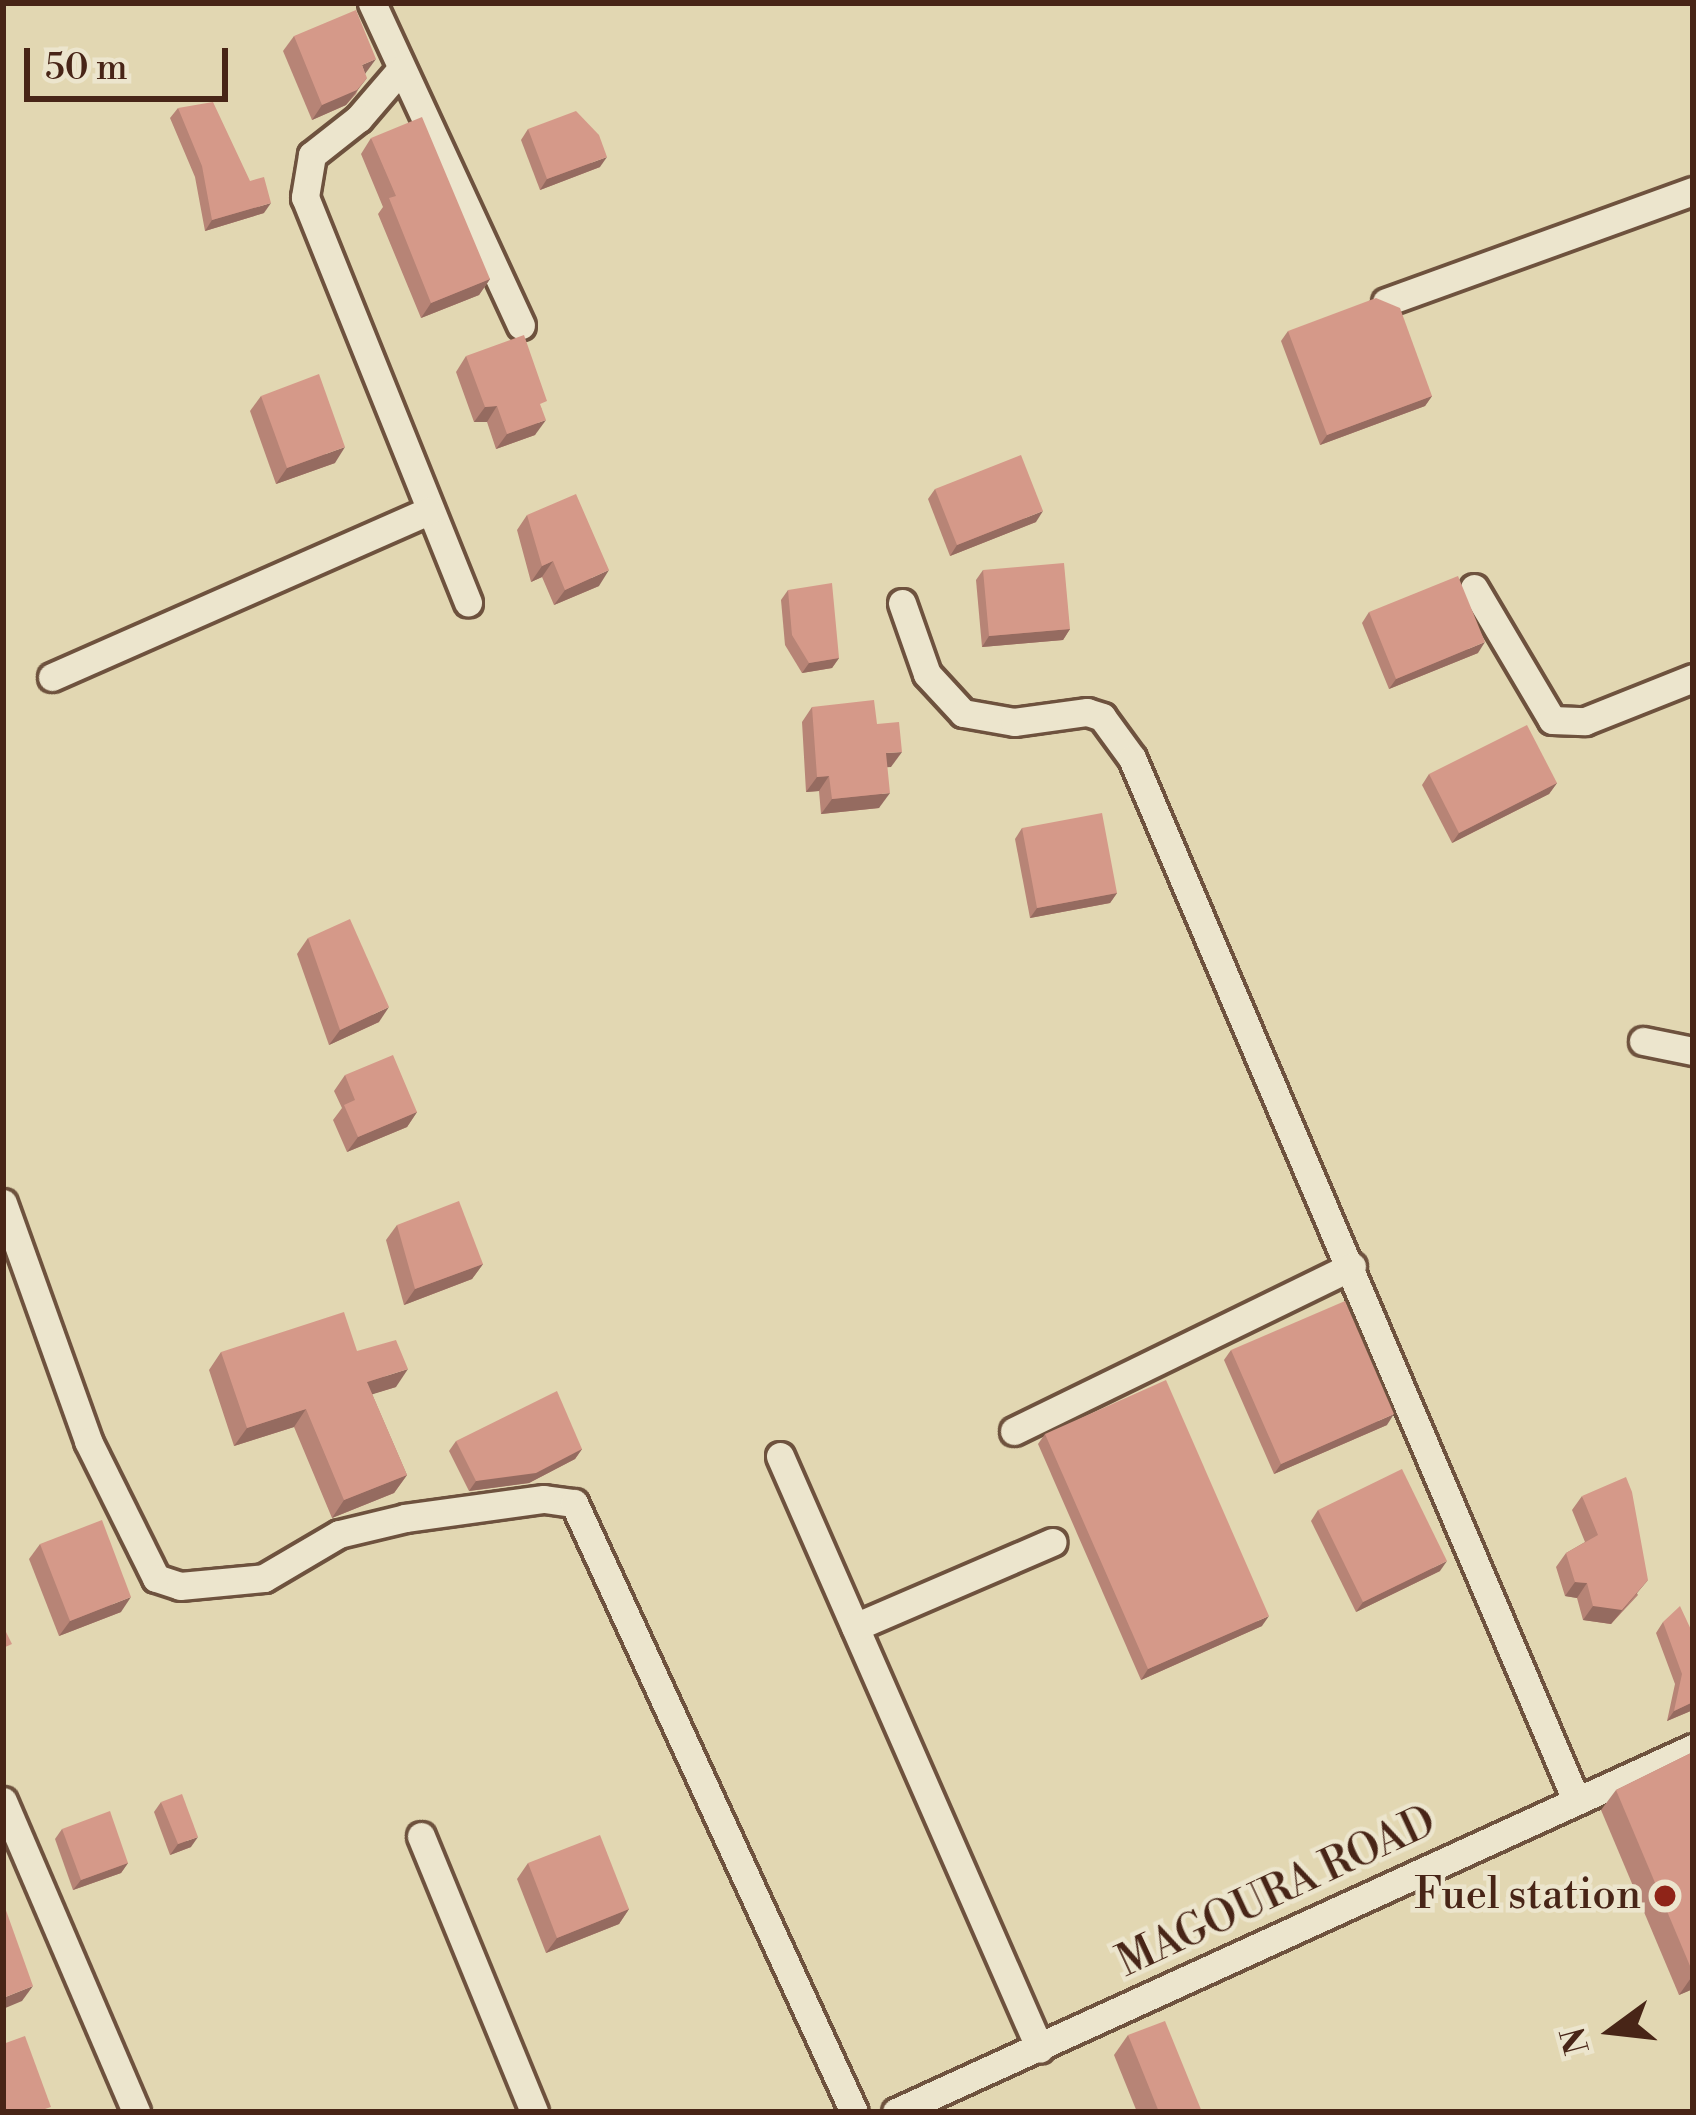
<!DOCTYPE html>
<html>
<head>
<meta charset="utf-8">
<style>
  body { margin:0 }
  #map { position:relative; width:1696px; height:2115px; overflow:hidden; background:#e2d7b2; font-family:"Libre Bodoni",serif }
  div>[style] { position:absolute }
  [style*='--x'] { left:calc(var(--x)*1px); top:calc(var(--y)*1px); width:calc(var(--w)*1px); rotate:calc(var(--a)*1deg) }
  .roads { filter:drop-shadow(3px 0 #6e523e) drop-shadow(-3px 0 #6e523e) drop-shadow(0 3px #6e523e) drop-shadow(0 -3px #6e523e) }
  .minor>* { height:27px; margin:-13.5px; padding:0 13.5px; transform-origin:13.5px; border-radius:13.5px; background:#ece5cd }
  .wall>* { inset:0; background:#b78476 }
  .shaded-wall>* { inset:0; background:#956b60 }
  .building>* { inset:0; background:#d59989 }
  .dots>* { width:33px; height:33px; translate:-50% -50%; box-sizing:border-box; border:6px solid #ece5cd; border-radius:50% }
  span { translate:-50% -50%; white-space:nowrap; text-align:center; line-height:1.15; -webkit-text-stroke:9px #ece5cd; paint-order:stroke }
  .street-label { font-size:42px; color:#482517 }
  .poi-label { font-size:42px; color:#482517 }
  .right { translate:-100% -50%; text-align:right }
  .frame { position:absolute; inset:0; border:6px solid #482517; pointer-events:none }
  .north { position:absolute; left:1552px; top:1971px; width:120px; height:120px; -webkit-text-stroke:9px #ece5cd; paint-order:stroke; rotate:255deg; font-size:33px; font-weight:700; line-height:48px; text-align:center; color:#482517 }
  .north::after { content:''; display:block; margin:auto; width:42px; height:54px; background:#482517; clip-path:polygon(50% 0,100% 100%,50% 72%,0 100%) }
  .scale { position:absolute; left:24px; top:48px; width:204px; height:54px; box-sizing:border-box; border:6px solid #482517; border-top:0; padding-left:15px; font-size:36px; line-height:42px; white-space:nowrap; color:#482517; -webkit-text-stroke:9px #ece5cd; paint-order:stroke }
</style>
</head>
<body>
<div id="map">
  <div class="roads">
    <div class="minor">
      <i style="--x:372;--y:3;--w:355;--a:65.2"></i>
      <i style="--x:401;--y:69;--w:65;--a:130.6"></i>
      <i style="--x:359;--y:118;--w:60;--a:141.8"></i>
      <i style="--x:312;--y:155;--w:43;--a:99.5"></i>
      <i style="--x:305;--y:197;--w:437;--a:68.1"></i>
      <i style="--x:1386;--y:302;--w:326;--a:-19.9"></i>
      <i style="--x:1474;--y:588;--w:153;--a:59.4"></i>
      <i style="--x:1552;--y:720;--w:33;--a:2"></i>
      <i style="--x:1585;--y:721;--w:116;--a:-21.7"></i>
      <i style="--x:902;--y:603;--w:75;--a:70.6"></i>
      <i style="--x:927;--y:674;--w:53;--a:47.3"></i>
      <i style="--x:963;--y:713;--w:52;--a:10"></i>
      <i style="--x:1014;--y:722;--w:74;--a:-7.8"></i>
      <i style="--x:1087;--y:712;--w:16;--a:18"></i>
      <i style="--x:1102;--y:717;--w:51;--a:53.8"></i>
      <i style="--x:1132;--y:758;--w:1133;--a:66.92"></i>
      <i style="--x:52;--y:677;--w:413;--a:-23.8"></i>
      <i style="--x:1643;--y:1041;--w:51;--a:11.3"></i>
      <i style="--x:3;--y:1203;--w:253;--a:70.3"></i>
      <i style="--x:88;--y:1441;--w:153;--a:63.6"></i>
      <i style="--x:156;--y:1578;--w:25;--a:18"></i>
      <i style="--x:180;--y:1586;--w:84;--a:-5.4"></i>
      <i style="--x:264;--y:1578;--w:87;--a:-30.4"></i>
      <i style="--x:339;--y:1534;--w:68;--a:-13.6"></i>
      <i style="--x:405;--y:1518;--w:140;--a:-7.8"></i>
      <i style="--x:544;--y:1499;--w:30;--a:8"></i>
      <i style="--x:574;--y:1503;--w:670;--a:65.31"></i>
      <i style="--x:1014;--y:1431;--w:376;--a:-26"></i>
      <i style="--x:780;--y:1456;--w:647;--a:66.33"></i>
      <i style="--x:855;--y:1627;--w:215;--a:-23.3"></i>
      <i style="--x:3;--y:1801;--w:338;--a:66.8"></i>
      <i style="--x:421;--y:1836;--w:298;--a:67.7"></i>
      <i style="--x:896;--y:2112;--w:876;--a:-24.55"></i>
    </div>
  </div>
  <div class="wall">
    <i style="clip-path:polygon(294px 36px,365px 74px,356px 94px,346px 105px,312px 120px,283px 51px)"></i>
    <i style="clip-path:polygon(178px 108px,264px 213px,205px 231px,195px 177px,170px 118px)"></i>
    <i style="clip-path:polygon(528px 129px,600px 167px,540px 190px,521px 140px)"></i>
    <i style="clip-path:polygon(371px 138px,490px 279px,479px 295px,421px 318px,378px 214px,383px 207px,361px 154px)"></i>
    <i style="clip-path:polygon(1288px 331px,1432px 396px,1425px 406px,1320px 445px,1281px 341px)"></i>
    <i style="clip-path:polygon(466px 356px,542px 409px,535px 435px,496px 449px,487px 422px,474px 422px,456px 372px)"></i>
    <i style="clip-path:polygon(261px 396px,335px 463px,276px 484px,250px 411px)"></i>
    <i style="clip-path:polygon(935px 489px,1036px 522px,950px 556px,928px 499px)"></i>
    <i style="clip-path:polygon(527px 515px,599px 586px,554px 605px,542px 577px,531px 582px,517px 530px)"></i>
    <i style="clip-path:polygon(983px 570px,1070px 629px,1063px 640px,982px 647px,976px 580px)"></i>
    <i style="clip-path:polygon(788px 590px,839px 658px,832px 668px,802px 673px,785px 645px,781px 600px)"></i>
    <i style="clip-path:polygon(1369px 612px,1478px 653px,1389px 689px,1362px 623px)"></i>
    <i style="clip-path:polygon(812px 707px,877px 724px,891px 767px,887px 767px,879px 808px,821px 814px,819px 791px,806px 792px,802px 722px)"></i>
    <i style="clip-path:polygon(1429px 774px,1557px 783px,1549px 794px,1452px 843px,1422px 785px)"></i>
    <i style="clip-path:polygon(1022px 828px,1117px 893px,1110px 903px,1030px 918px,1015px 839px)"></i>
    <i style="clip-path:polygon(308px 938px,379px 1022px,329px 1045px,297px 954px)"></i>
    <i style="clip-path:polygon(345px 1075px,417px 1112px,407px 1127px,347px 1152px,333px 1120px,342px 1108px,334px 1091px)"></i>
    <i style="clip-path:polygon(397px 1225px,483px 1264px,472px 1279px,404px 1305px,386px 1240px)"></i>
    <i style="clip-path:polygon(1231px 1350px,1387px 1425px,1274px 1474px,1224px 1360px)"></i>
    <i style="clip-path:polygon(357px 1351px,396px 1387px,372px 1394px,407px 1475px,394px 1493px,332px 1518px,294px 1427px,234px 1446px,209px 1370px,221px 1352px)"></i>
    <i style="clip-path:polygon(1045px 1434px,1262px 1626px,1141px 1680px,1038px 1444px)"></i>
    <i style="clip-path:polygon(456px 1441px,582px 1449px,575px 1459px,529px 1483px,469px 1491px,449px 1451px)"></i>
    <i style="clip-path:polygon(1582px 1496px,1638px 1595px,1611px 1624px,1583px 1620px,1577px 1598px,1565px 1596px,1556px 1567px,1566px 1553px,1585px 1542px,1572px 1510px)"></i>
    <i style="clip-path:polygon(1318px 1510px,1440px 1571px,1356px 1612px,1311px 1521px)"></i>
    <i style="clip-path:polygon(40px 1544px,121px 1612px,59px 1636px,29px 1559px)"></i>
    <i style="clip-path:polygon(1663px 1622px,1693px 1634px,1693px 1710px,1667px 1721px,1675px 1684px,1656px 1633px)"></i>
    <i style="clip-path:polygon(1693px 1752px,1693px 1989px,1679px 1995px,1601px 1810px,1616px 1790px)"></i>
    <i style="clip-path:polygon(161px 1802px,191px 1847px,170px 1855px,154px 1812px)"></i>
    <i style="clip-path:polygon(62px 1829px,128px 1863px,121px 1873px,73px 1890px,55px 1839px)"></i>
    <i style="clip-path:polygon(528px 1863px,629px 1909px,619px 1924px,546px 1953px,517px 1879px)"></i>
    <i style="clip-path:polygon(1128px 2035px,1202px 2112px,1137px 2112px,1114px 2055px)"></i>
  </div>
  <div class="shaded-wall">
    <i style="clip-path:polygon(376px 59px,365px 74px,362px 65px)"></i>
    <i style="clip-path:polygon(367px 78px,346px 105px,312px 120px,322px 105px)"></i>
    <i style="clip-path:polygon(607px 157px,600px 167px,540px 190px,547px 179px)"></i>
    <i style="clip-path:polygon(271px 203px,264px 213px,205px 231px,212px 220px)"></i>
    <i style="clip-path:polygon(490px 279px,479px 295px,421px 318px,431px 303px)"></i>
    <i style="clip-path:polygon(1432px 396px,1425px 406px,1320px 445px,1327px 435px)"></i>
    <i style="clip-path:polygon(497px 406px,487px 422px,474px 422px,485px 407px)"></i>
    <i style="clip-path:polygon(546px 420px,535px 435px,496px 449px,507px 434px)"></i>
    <i style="clip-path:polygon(345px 447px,335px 463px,276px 484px,287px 468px)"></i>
    <i style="clip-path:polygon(1043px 511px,1036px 522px,950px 556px,957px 545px)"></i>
    <i style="clip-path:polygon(553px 561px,542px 577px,531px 582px,542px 566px)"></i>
    <i style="clip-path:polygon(609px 570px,599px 586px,554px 605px,565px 590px)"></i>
    <i style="clip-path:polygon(1070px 629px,1063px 640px,982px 647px,989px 636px)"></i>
    <i style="clip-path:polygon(1485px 642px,1478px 653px,1389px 689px,1396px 679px)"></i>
    <i style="clip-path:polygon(839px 658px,832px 668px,802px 673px,809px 663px)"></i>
    <i style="clip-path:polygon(902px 752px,891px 767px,875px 768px,886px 753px)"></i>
    <i style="clip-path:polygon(829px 776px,819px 791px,806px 792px,817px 777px)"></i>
    <i style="clip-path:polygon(1557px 783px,1549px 794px,1452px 843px,1459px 833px)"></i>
    <i style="clip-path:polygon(890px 793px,879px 808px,821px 814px,832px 799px)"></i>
    <i style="clip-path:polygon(1117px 893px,1110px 903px,1030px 918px,1037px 908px)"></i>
    <i style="clip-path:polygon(389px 1007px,379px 1022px,329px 1045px,340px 1030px)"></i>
    <i style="clip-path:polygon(417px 1112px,407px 1127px,347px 1152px,358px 1137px)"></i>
    <i style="clip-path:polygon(483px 1264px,472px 1279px,404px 1305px,415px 1289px)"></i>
    <i style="clip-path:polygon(408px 1369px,396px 1387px,354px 1400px,367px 1382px)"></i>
    <i style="clip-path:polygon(306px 1409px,294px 1427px,234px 1446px,247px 1428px)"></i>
    <i style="clip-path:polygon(1394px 1414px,1387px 1425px,1274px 1474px,1281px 1464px)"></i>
    <i style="clip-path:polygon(582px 1449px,575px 1459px,529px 1483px,469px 1491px,476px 1481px)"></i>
    <i style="clip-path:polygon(407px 1475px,394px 1493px,332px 1518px,344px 1500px)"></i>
    <i style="clip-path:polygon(1447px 1561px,1440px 1571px,1356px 1612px,1363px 1602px)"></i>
    <i style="clip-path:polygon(1648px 1580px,1611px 1624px,1583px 1620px,1593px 1606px)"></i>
    <i style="clip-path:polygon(1575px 1582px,1587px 1583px,1577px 1598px,1565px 1596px)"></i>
    <i style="clip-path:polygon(131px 1597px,121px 1612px,59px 1636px,70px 1621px)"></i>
    <i style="clip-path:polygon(1269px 1616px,1262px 1626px,1141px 1680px,1148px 1669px)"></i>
    <i style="clip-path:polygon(1693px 1702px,1693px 1710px,1667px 1721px,1674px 1711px)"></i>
    <i style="clip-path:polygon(198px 1837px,191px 1847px,170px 1855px,178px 1844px)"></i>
    <i style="clip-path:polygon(128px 1863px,121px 1873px,73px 1890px,81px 1880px)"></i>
    <i style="clip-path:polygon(629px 1909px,619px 1924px,546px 1953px,557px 1938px)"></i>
    <i style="clip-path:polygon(1693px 1975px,1693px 1989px,1679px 1995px)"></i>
    <i style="clip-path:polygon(33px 1986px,22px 2001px,3px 2009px,3px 1998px)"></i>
  </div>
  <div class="building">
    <i style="clip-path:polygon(356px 10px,376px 59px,362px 65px,367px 78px,357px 90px,322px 105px,294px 36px)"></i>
    <i style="clip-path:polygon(213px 102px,250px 181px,264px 177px,271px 203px,212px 220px,202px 166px,178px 108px)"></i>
    <i style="clip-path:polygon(576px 111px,599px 135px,607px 157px,547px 179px,528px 129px)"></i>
    <i style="clip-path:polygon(422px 117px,490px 279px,431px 303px,389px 198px,396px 196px,371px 138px)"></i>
    <i style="clip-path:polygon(1376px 298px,1400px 308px,1432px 396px,1327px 435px,1288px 331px)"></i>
    <i style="clip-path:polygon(524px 335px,547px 401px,540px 404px,546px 420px,507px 434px,497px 406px,485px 407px,466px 356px)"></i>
    <i style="clip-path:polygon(319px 374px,345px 447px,287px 468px,261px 396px)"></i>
    <i style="clip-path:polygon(1021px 455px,1043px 511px,957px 545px,935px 489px)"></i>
    <i style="clip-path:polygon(576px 494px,609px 570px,565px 590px,553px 561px,542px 566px,527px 515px)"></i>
    <i style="clip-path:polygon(1064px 563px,1070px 629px,989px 636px,983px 570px)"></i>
    <i style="clip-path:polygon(1458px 576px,1485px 642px,1396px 679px,1369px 612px)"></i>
    <i style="clip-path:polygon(832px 583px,839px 658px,809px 663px,792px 635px,788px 590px)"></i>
    <i style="clip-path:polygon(874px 700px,877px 724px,899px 722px,902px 752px,886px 753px,890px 793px,832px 799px,829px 776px,817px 777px,812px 707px)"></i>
    <i style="clip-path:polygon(1527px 725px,1557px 783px,1459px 833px,1429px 774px)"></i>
    <i style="clip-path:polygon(1102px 813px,1117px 893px,1037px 908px,1022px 828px)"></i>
    <i style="clip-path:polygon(350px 919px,389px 1007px,340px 1030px,308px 938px)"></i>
    <i style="clip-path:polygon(393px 1055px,417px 1112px,358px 1137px,344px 1105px,355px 1100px,345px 1075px)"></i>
    <i style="clip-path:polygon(459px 1201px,483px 1264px,415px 1289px,397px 1225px)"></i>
    <i style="clip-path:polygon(1345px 1301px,1394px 1414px,1281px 1464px,1231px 1350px)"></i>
    <i style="clip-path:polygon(344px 1312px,357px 1351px,396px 1340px,408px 1369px,367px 1382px,407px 1475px,344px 1500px,306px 1409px,247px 1428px,221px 1352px)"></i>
    <i style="clip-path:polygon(1166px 1380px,1269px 1616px,1148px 1669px,1045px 1434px)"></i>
    <i style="clip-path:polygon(557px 1391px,582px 1449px,536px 1473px,476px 1481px,456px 1441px)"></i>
    <i style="clip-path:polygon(1402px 1469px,1447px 1561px,1363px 1602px,1318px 1510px)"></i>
    <i style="clip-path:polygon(1626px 1477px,1632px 1492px,1648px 1580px,1622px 1610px,1593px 1606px,1587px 1583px,1575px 1582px,1566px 1553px,1598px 1535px,1582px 1496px)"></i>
    <i style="clip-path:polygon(102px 1520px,131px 1597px,70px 1621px,40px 1544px)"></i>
    <i style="clip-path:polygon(1680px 1606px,1693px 1634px,1693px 1702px,1674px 1711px,1682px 1674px,1663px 1622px)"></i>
    <i style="clip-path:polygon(3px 1626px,12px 1644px,3px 1648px)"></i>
    <i style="clip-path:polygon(1693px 1752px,1693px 1973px,1616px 1790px)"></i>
    <i style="clip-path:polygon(182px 1794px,198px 1837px,178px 1844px,161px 1802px)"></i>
    <i style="clip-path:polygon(110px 1811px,128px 1863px,81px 1880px,62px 1829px)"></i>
    <i style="clip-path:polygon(600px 1835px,629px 1909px,557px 1938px,528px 1863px)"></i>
    <i style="clip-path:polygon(3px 1902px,33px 1986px,3px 1998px)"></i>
    <i style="clip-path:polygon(1165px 2021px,1202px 2112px,1159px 2112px,1128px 2035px)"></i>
    <i style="clip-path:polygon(25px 2036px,51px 2107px,36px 2112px,3px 2112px,3px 2044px)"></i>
  </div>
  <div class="dots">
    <i style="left:1665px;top:1896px;background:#8f2418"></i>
  </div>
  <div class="street-label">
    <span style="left:1277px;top:1893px;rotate:-25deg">MAGOURA ROAD</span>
  </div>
  <div class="poi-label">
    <span class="right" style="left:1641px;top:1896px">Fuel station</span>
  </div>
  <div class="frame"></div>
  <div class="north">N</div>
  <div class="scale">50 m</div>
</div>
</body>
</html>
